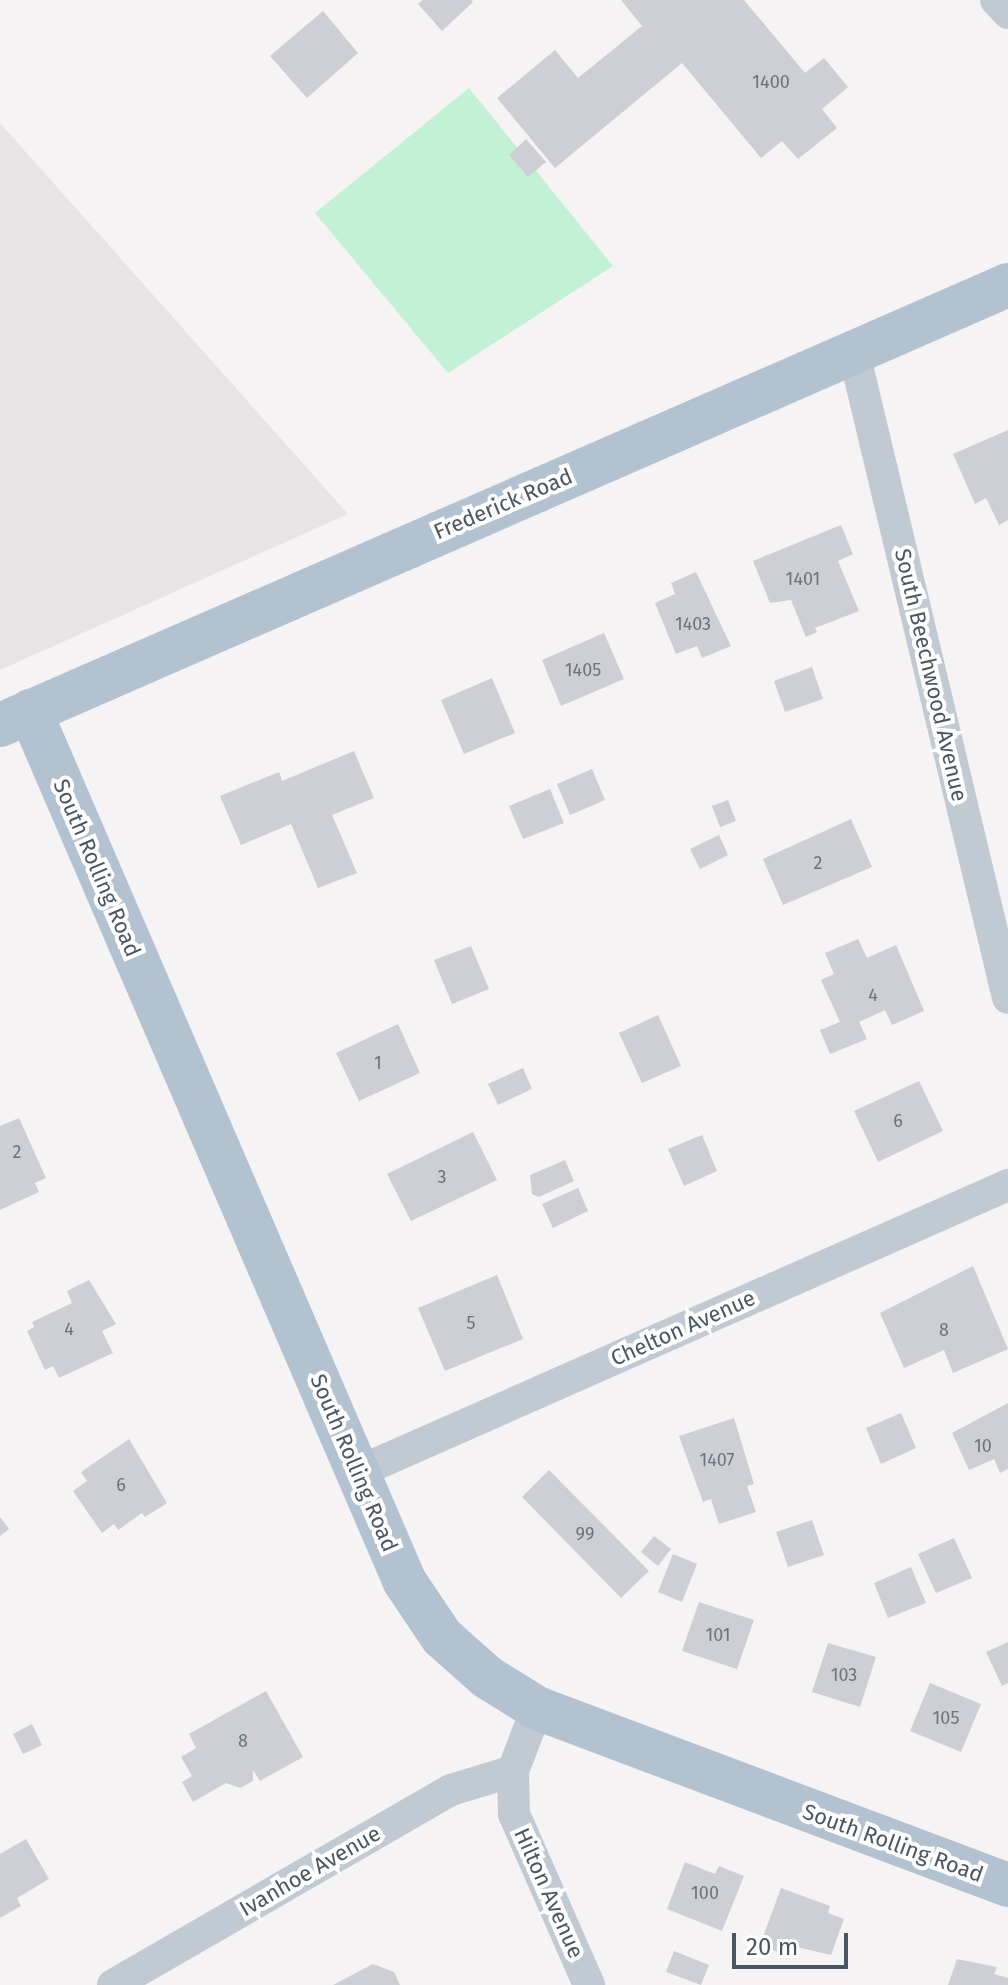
<!DOCTYPE html>
<html>
<head>
<meta charset="utf-8">
<style>
  body { margin:0 }
  #map { position:relative; width:1008px; height:1985px; overflow:hidden; background:#f5f3f3; font-family:"Fira Sans",sans-serif }
  div>[style] { position:absolute }
  [style*='--x'] { left:calc(var(--x)*1px); top:calc(var(--y)*1px); width:calc(var(--w)*1px); rotate:calc(var(--a)*1deg) }
  .education>* { inset:0; background:#e6e4e5 }
  .green>* { inset:0; background:#c3f1d5 }
  .building>* { inset:0; background:#cdcfd5 }
  .minor>* { height:32px; margin:-16px; padding:0 16px; transform-origin:16px; border-radius:16px; background:#c1cad2 }
  .primary>* { height:44px; margin:-22px; padding:0 22px; transform-origin:22px; border-radius:22px; background:#b3c2d1 }
  span { translate:-50% -50%; white-space:nowrap; text-align:center; line-height:1.15; -webkit-text-stroke:8px #fff; paint-order:stroke }
  .number-label { font-size:18px; color:#6b747e }
  .number-label span { -webkit-text-stroke-width:0 }
  .street-label { font-size:22px; color:#4a5661 }
  .scale { position:absolute; left:732px; top:1933px; width:116px; height:36px; box-sizing:border-box; border:4px solid #4a5661; border-top:0; padding-left:10px; font-size:24px; line-height:28px; white-space:nowrap; color:#4a5661; -webkit-text-stroke:6px #fff; paint-order:stroke }
</style>
</head>
<body>
<div id="map">
  <div class="education">
    <i style="clip-path:polygon(0 123px,348px 514px,0 670px)"></i>
  </div>
  <div class="green">
    <i style="clip-path:polygon(469px 88px,613px 266px,448px 373px,315px 213px)"></i>
  </div>
  <div class="building">
    <i style="clip-path:polygon(423px 0,471px 0,473px 2px,442px 31px,418px 4px)"></i>
    <i style="clip-path:polygon(621px 0,744px 0,805px 73px,824px 58px,848px 87px,822px 109px,837px 128px,798px 159px,782px 141px,761px 158px,682px 63px,555px 168px,497px 98px,555px 50px,578px 78px,642px 26px)"></i>
    <i style="clip-path:polygon(323px 11px,358px 53px,307px 98px,270px 56px)"></i>
    <i style="clip-path:polygon(526px 139px,546px 162px,528px 177px,509px 155px)"></i>
    <i style="clip-path:polygon(1008px 430px,1008px 520px,999px 525px,986px 498px,975px 504px,953px 454px)"></i>
    <i style="clip-path:polygon(841px 525px,853px 554px,838px 561px,859px 611px,815px 628px,817px 632px,806px 637px,791px 600px,770px 603px,753px 561px)"></i>
    <i style="clip-path:polygon(696px 572px,731px 646px,702px 658px,697px 646px,676px 654px,655px 603px,675px 594px,671px 583px)"></i>
    <i style="clip-path:polygon(604px 633px,624px 679px,561px 706px,542px 660px)"></i>
    <i style="clip-path:polygon(812px 667px,823px 699px,785px 712px,774px 681px)"></i>
    <i style="clip-path:polygon(492px 678px,515px 733px,464px 754px,441px 700px)"></i>
    <i style="clip-path:polygon(354px 751px,374px 798px,332px 815px,357px 873px,318px 888px,291px 824px,241px 845px,220px 796px,279px 772px,282px 781px)"></i>
    <i style="clip-path:polygon(592px 769px,605px 800px,570px 815px,557px 784px)"></i>
    <i style="clip-path:polygon(550px 789px,564px 823px,523px 839px,509px 806px)"></i>
    <i style="clip-path:polygon(728px 800px,736px 821px,720px 827px,712px 806px)"></i>
    <i style="clip-path:polygon(851px 819px,872px 867px,783px 905px,763px 859px)"></i>
    <i style="clip-path:polygon(719px 835px,728px 855px,700px 869px,690px 849px)"></i>
    <i style="clip-path:polygon(858px 939px,867px 958px,896px 945px,924px 1011px,892px 1025px,885px 1010px,859px 1022px,867px 1039px,830px 1054px,820px 1030px,840px 1022px,821px 980px,834px 974px,825px 953px)"></i>
    <i style="clip-path:polygon(471px 946px,489px 989px,452px 1004px,434px 960px)"></i>
    <i style="clip-path:polygon(658px 1015px,681px 1066px,642px 1083px,619px 1033px)"></i>
    <i style="clip-path:polygon(398px 1024px,420px 1073px,359px 1101px,336px 1053px)"></i>
    <i style="clip-path:polygon(523px 1068px,532px 1089px,498px 1105px,488px 1084px)"></i>
    <i style="clip-path:polygon(919px 1081px,943px 1131px,878px 1162px,854px 1111px)"></i>
    <i style="clip-path:polygon(19px 1118px,46px 1178px,35px 1183px,39px 1192px,0 1210px,0 1126px)"></i>
    <i style="clip-path:polygon(473px 1132px,497px 1180px,411px 1221px,387px 1174px)"></i>
    <i style="clip-path:polygon(702px 1135px,717px 1171px,684px 1186px,668px 1149px)"></i>
    <i style="clip-path:polygon(565px 1160px,574px 1181px,539px 1197px,532px 1194px,530px 1175px)"></i>
    <i style="clip-path:polygon(578px 1188px,588px 1211px,553px 1228px,542px 1204px)"></i>
    <i style="clip-path:polygon(973px 1266px,1008px 1349px,953px 1373px,944px 1350px,904px 1368px,880px 1313px)"></i>
    <i style="clip-path:polygon(497px 1275px,523px 1339px,445px 1371px,418px 1308px)"></i>
    <i style="clip-path:polygon(89px 1280px,116px 1324px,102px 1331px,113px 1353px,59px 1378px,53px 1366px,45px 1370px,27px 1331px,34px 1327px,32px 1322px,72px 1303px,67px 1291px)"></i>
    <i style="clip-path:polygon(1008px 1403px,1008px 1469px,1000px 1473px,994px 1459px,969px 1470px,952px 1433px)"></i>
    <i style="clip-path:polygon(901px 1413px,916px 1448px,881px 1464px,866px 1428px)"></i>
    <i style="clip-path:polygon(734px 1418px,754px 1484px,747px 1486px,756px 1512px,719px 1524px,711px 1499px,703px 1502px,679px 1436px)"></i>
    <i style="clip-path:polygon(129px 1439px,167px 1503px,145px 1517px,142px 1513px,118px 1530px,114px 1524px,102px 1533px,73px 1491px,87px 1481px,81px 1472px)"></i>
    <i style="clip-path:polygon(549px 1470px,649px 1571px,621px 1598px,522px 1497px)"></i>
    <i style="clip-path:polygon(0 1517px,9px 1529px,0 1536px)"></i>
    <i style="clip-path:polygon(812px 1520px,824px 1555px,788px 1567px,776px 1532px)"></i>
    <i style="clip-path:polygon(654px 1536px,671px 1549px,658px 1566px,641px 1552px)"></i>
    <i style="clip-path:polygon(954px 1538px,972px 1578px,936px 1593px,918px 1554px)"></i>
    <i style="clip-path:polygon(673px 1554px,697px 1564px,682px 1602px,658px 1592px)"></i>
    <i style="clip-path:polygon(911px 1567px,926px 1603px,888px 1618px,874px 1583px)"></i>
    <i style="clip-path:polygon(699px 1602px,754px 1620px,737px 1669px,682px 1651px)"></i>
    <i style="clip-path:polygon(1008px 1642px,1008px 1683px,1002px 1686px,986px 1652px)"></i>
    <i style="clip-path:polygon(828px 1643px,876px 1657px,860px 1707px,812px 1692px)"></i>
    <i style="clip-path:polygon(930px 1683px,981px 1704px,961px 1752px,910px 1731px)"></i>
    <i style="clip-path:polygon(266px 1691px,303px 1757px,260px 1781px,253px 1770px,253px 1781px,240px 1788px,226px 1783px,193px 1802px,182px 1782px,192px 1776px,181px 1757px,196px 1748px,189px 1734px)"></i>
    <i style="clip-path:polygon(32px 1724px,42px 1745px,23px 1754px,13px 1734px)"></i>
    <i style="clip-path:polygon(26px 1839px,49px 1879px,17px 1898px,21px 1906px,0 1918px,0 1854px)"></i>
    <i style="clip-path:polygon(685px 1862px,715px 1874px,719px 1866px,744px 1876px,722px 1931px,667px 1909px)"></i>
    <i style="clip-path:polygon(781px 1888px,830px 1906px,828px 1913px,844px 1919px,831px 1955px,784px 1944px,780px 1953px,760px 1945px)"></i>
    <i style="clip-path:polygon(674px 1951px,709px 1965px,701px 1985px,666px 1972px)"></i>
    <i style="clip-path:polygon(957px 1959px,997px 1967px,994px 1974px,1008px 1978px,1008px 1985px,948px 1985px)"></i>
    <i style="clip-path:polygon(373px 1964px,394px 1972px,400px 1985px,333px 1985px)"></i>
  </div>
  <div class="minor">
    <i style="--x:996;--y:0;--w:18;--a:47"></i>
    <i style="--x:854;--y:353;--w:663;--a:76.57"></i>
    <i style="--x:358;--y:1472;--w:711;--a:-23.82"></i>
    <i style="--x:537;--y:1708;--w:67;--a:110.9"></i>
    <i style="--x:513;--y:1771;--w:43;--a:88.7"></i>
    <i style="--x:514;--y:1814;--w:187;--a:66.3"></i>
    <i style="--x:113;--y:1985;--w:390;--a:-30"></i>
    <i style="--x:451;--y:1790;--w:65;--a:-17"></i>
  </div>
  <div class="primary">
    <i style="--x:30;--y:711;--w:948;--a:66.71"></i>
    <i style="--x:405;--y:1582;--w:66;--a:56.1"></i>
    <i style="--x:442;--y:1637;--w:60;--a:41.6"></i>
    <i style="--x:487;--y:1677;--w:59;--a:31.8"></i>
    <i style="--x:537;--y:1708;--w:503;--a:20.6"></i>
    <i style="--x:0;--y:725;--w:1100;--a:-23.58"></i>
  </div>
  <div class="number-label">
    <span style="left:771px;top:82px">1400</span>
    <span style="left:803px;top:579px">1401</span>
    <span style="left:693px;top:624px">1403</span>
    <span style="left:583px;top:670px">1405</span>
    <span style="left:818px;top:863px">2</span>
    <span style="left:873px;top:995px">4</span>
    <span style="left:378px;top:1063px">1</span>
    <span style="left:898px;top:1121px">6</span>
    <span style="left:17px;top:1152px">2</span>
    <span style="left:442px;top:1177px">3</span>
    <span style="left:471px;top:1323px">5</span>
    <span style="left:69px;top:1329px">4</span>
    <span style="left:944px;top:1330px">8</span>
    <span style="left:983px;top:1446px">10</span>
    <span style="left:717px;top:1460px">1407</span>
    <span style="left:121px;top:1485px">6</span>
    <span style="left:585px;top:1534px">99</span>
    <span style="left:718px;top:1635px">101</span>
    <span style="left:844px;top:1675px">103</span>
    <span style="left:946px;top:1718px">105</span>
    <span style="left:243px;top:1741px">8</span>
    <span style="left:705px;top:1893px">100</span>
  </div>
  <div class="street-label">
    <span style="left:503px;top:504px;rotate:-23deg">Frederick Road</span>
    <span style="left:931px;top:675px;rotate:77deg">South Beechwood Avenue</span>
    <span style="left:97px;top:868px;rotate:67deg">South Rolling Road</span>
    <span style="left:683px;top:1328px;rotate:-24deg">Chelton Avenue</span>
    <span style="left:354px;top:1463px;rotate:67deg">South Rolling Road</span>
    <span style="left:893px;top:1843px;rotate:20deg">South Rolling Road</span>
    <span style="left:310px;top:1871px;rotate:-30deg">Ivanhoe Avenue</span>
    <span style="left:549px;top:1893px;rotate:66deg">Hilton Avenue</span>
  </div>
  <div class="scale">20 m</div>
</div>
</body>
</html>
